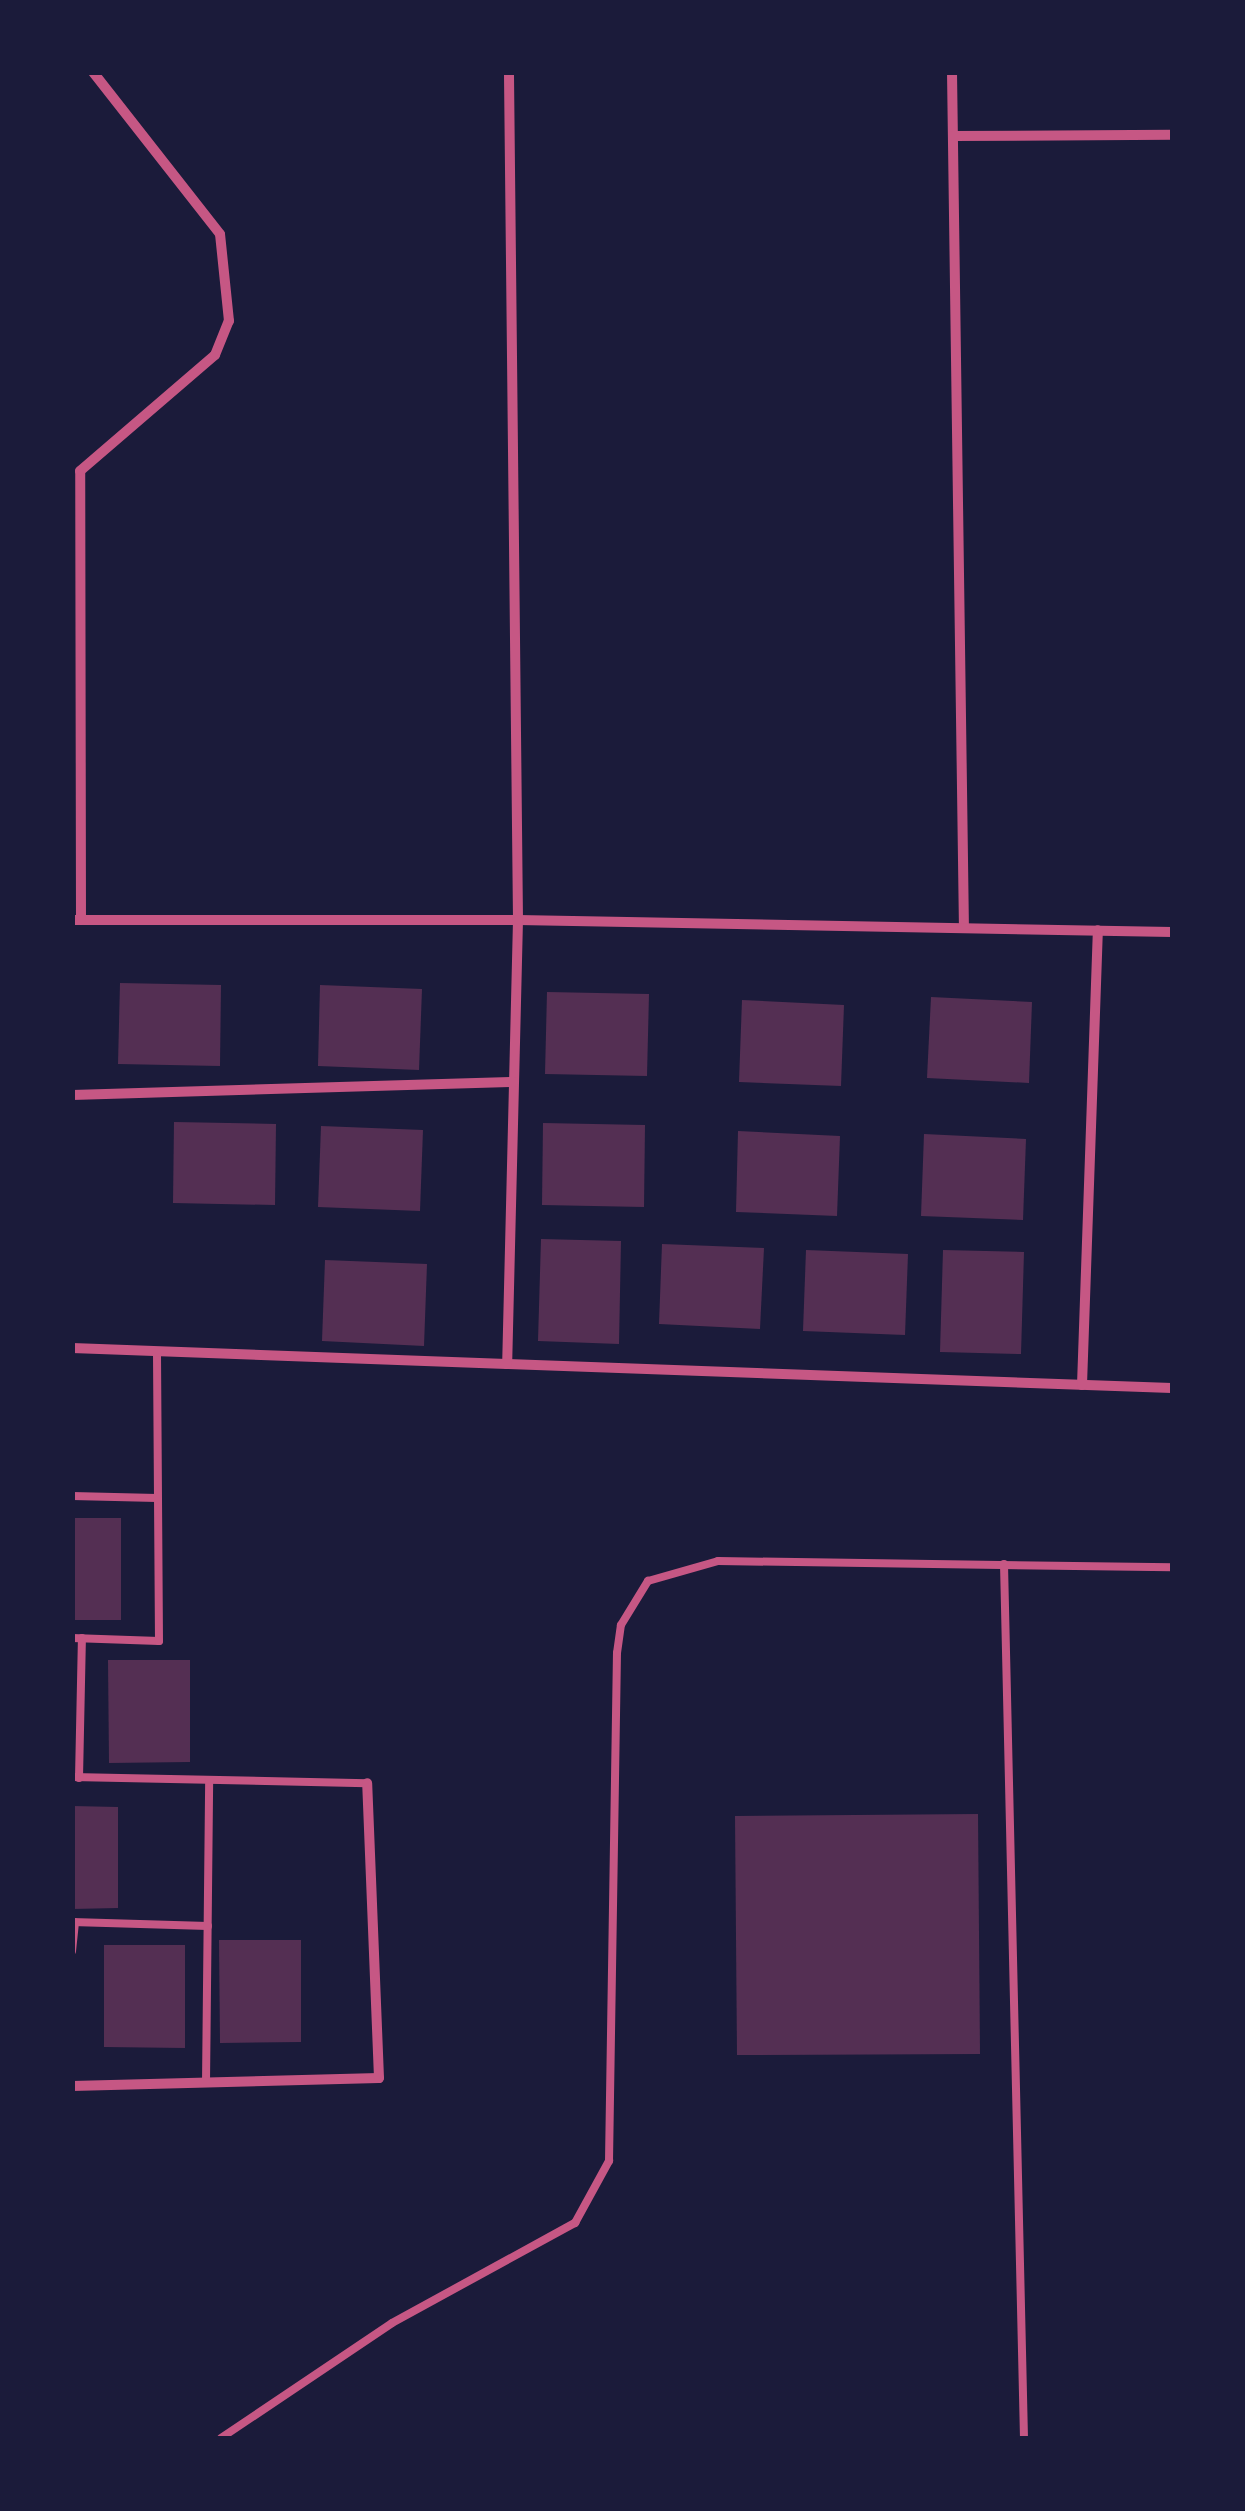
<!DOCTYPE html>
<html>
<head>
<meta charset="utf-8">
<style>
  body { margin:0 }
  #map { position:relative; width:1245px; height:2511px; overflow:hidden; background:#1b1b3a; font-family:Montserrat,sans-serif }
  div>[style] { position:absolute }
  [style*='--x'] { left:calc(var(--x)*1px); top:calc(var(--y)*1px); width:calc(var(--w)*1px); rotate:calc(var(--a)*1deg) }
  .building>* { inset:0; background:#542f53 }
  .service>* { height:8px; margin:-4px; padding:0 4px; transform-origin:4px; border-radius:4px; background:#c65784 }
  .minor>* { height:10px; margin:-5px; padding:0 5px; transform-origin:5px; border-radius:5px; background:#c65784 }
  span { translate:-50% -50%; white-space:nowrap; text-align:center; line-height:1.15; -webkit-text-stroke:9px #1b1b3a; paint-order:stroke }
  .frame { position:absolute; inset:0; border:75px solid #1b1b3a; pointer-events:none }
</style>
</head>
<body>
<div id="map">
  <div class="building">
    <i style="clip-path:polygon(120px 983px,221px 985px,220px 1066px,118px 1064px)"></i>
    <i style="clip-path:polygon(320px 985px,422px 989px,419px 1070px,318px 1066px)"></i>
    <i style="clip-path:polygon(547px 992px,649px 994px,647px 1076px,545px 1074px)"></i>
    <i style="clip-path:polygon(931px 997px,1032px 1002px,1029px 1083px,927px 1078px)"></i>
    <i style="clip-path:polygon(742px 1000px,844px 1005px,841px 1086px,739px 1082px)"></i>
    <i style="clip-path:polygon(174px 1122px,276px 1124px,275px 1205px,173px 1203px)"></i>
    <i style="clip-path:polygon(543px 1123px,645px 1125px,644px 1207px,542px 1205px)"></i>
    <i style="clip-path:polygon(321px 1126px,423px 1130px,420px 1211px,318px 1207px)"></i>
    <i style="clip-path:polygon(738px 1131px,840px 1136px,837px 1216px,736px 1212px)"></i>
    <i style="clip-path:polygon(924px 1134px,1026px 1139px,1023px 1220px,921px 1216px)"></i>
    <i style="clip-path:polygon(541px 1239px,621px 1241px,619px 1344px,538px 1341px)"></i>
    <i style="clip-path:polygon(662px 1244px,764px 1248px,760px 1329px,659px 1324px)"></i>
    <i style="clip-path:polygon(806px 1250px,908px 1254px,905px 1335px,803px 1331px)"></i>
    <i style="clip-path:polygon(943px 1250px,1024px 1252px,1021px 1354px,940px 1352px)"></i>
    <i style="clip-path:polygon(325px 1260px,427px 1264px,424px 1346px,322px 1341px)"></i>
    <i style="clip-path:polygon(72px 1518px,121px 1518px,121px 1620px,72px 1620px)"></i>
    <i style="clip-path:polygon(108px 1660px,190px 1660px,190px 1762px,109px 1763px)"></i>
    <i style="clip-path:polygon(72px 1806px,118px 1807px,118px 1908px,72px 1909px)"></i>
    <i style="clip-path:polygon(978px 1814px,980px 2054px,737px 2055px,735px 1816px)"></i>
    <i style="clip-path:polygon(219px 1940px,301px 1940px,301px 2042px,220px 2043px)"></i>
    <i style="clip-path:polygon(104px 1945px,185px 1945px,185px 2048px,104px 2047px)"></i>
  </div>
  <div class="service">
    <i style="--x:72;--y:1496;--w:85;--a:1.3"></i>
    <i style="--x:1004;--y:1564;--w:874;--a:88.69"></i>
    <i style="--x:72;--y:1638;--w:87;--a:2"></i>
    <i style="--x:159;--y:1641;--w:290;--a:-90.4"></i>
    <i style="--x:72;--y:1777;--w:295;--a:1.2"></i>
    <i style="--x:79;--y:1778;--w:140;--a:-88.8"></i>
    <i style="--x:72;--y:1922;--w:136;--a:1.7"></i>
    <i style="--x:72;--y:1951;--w:29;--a:-84"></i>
    <i style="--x:206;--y:2083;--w:303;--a:-89.4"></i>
    <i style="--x:221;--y:2438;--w:206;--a:-33.9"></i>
    <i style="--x:392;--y:2323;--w:209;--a:-28.7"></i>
    <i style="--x:575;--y:2223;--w:71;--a:-61.3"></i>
    <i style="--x:609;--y:2161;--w:508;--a:-89.1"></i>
    <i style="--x:617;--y:1653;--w:28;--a:-82"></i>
    <i style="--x:621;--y:1625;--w:52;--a:-58.5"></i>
    <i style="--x:648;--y:1581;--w:73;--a:-15.9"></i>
    <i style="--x:718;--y:1561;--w:454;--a:0.8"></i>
  </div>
  <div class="minor">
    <i style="--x:952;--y:72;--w:855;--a:89.2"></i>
    <i style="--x:953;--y:136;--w:219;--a:-0.3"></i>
    <i style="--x:72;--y:920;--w:446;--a:0"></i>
    <i style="--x:518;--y:920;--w:848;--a:-90.61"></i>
    <i style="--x:81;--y:920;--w:449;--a:-90.1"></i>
    <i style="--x:80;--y:471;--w:178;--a:-40.7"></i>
    <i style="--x:215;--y:355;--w:37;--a:-68"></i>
    <i style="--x:229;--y:321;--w:87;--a:-95.9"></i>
    <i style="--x:220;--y:234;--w:206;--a:-128.1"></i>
    <i style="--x:1172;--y:932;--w:654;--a:-178.95"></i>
    <i style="--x:518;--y:920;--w:444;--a:91.4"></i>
    <i style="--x:507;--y:1364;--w:665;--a:2.07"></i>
    <i style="--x:72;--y:1095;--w:442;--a:-1.7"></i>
    <i style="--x:72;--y:1348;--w:435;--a:2.1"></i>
    <i style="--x:1082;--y:1385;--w:455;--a:-88"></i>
    <i style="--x:72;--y:2086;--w:307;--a:-1.5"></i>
    <i style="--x:379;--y:2078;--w:295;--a:-92.3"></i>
  </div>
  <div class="frame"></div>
</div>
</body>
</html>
